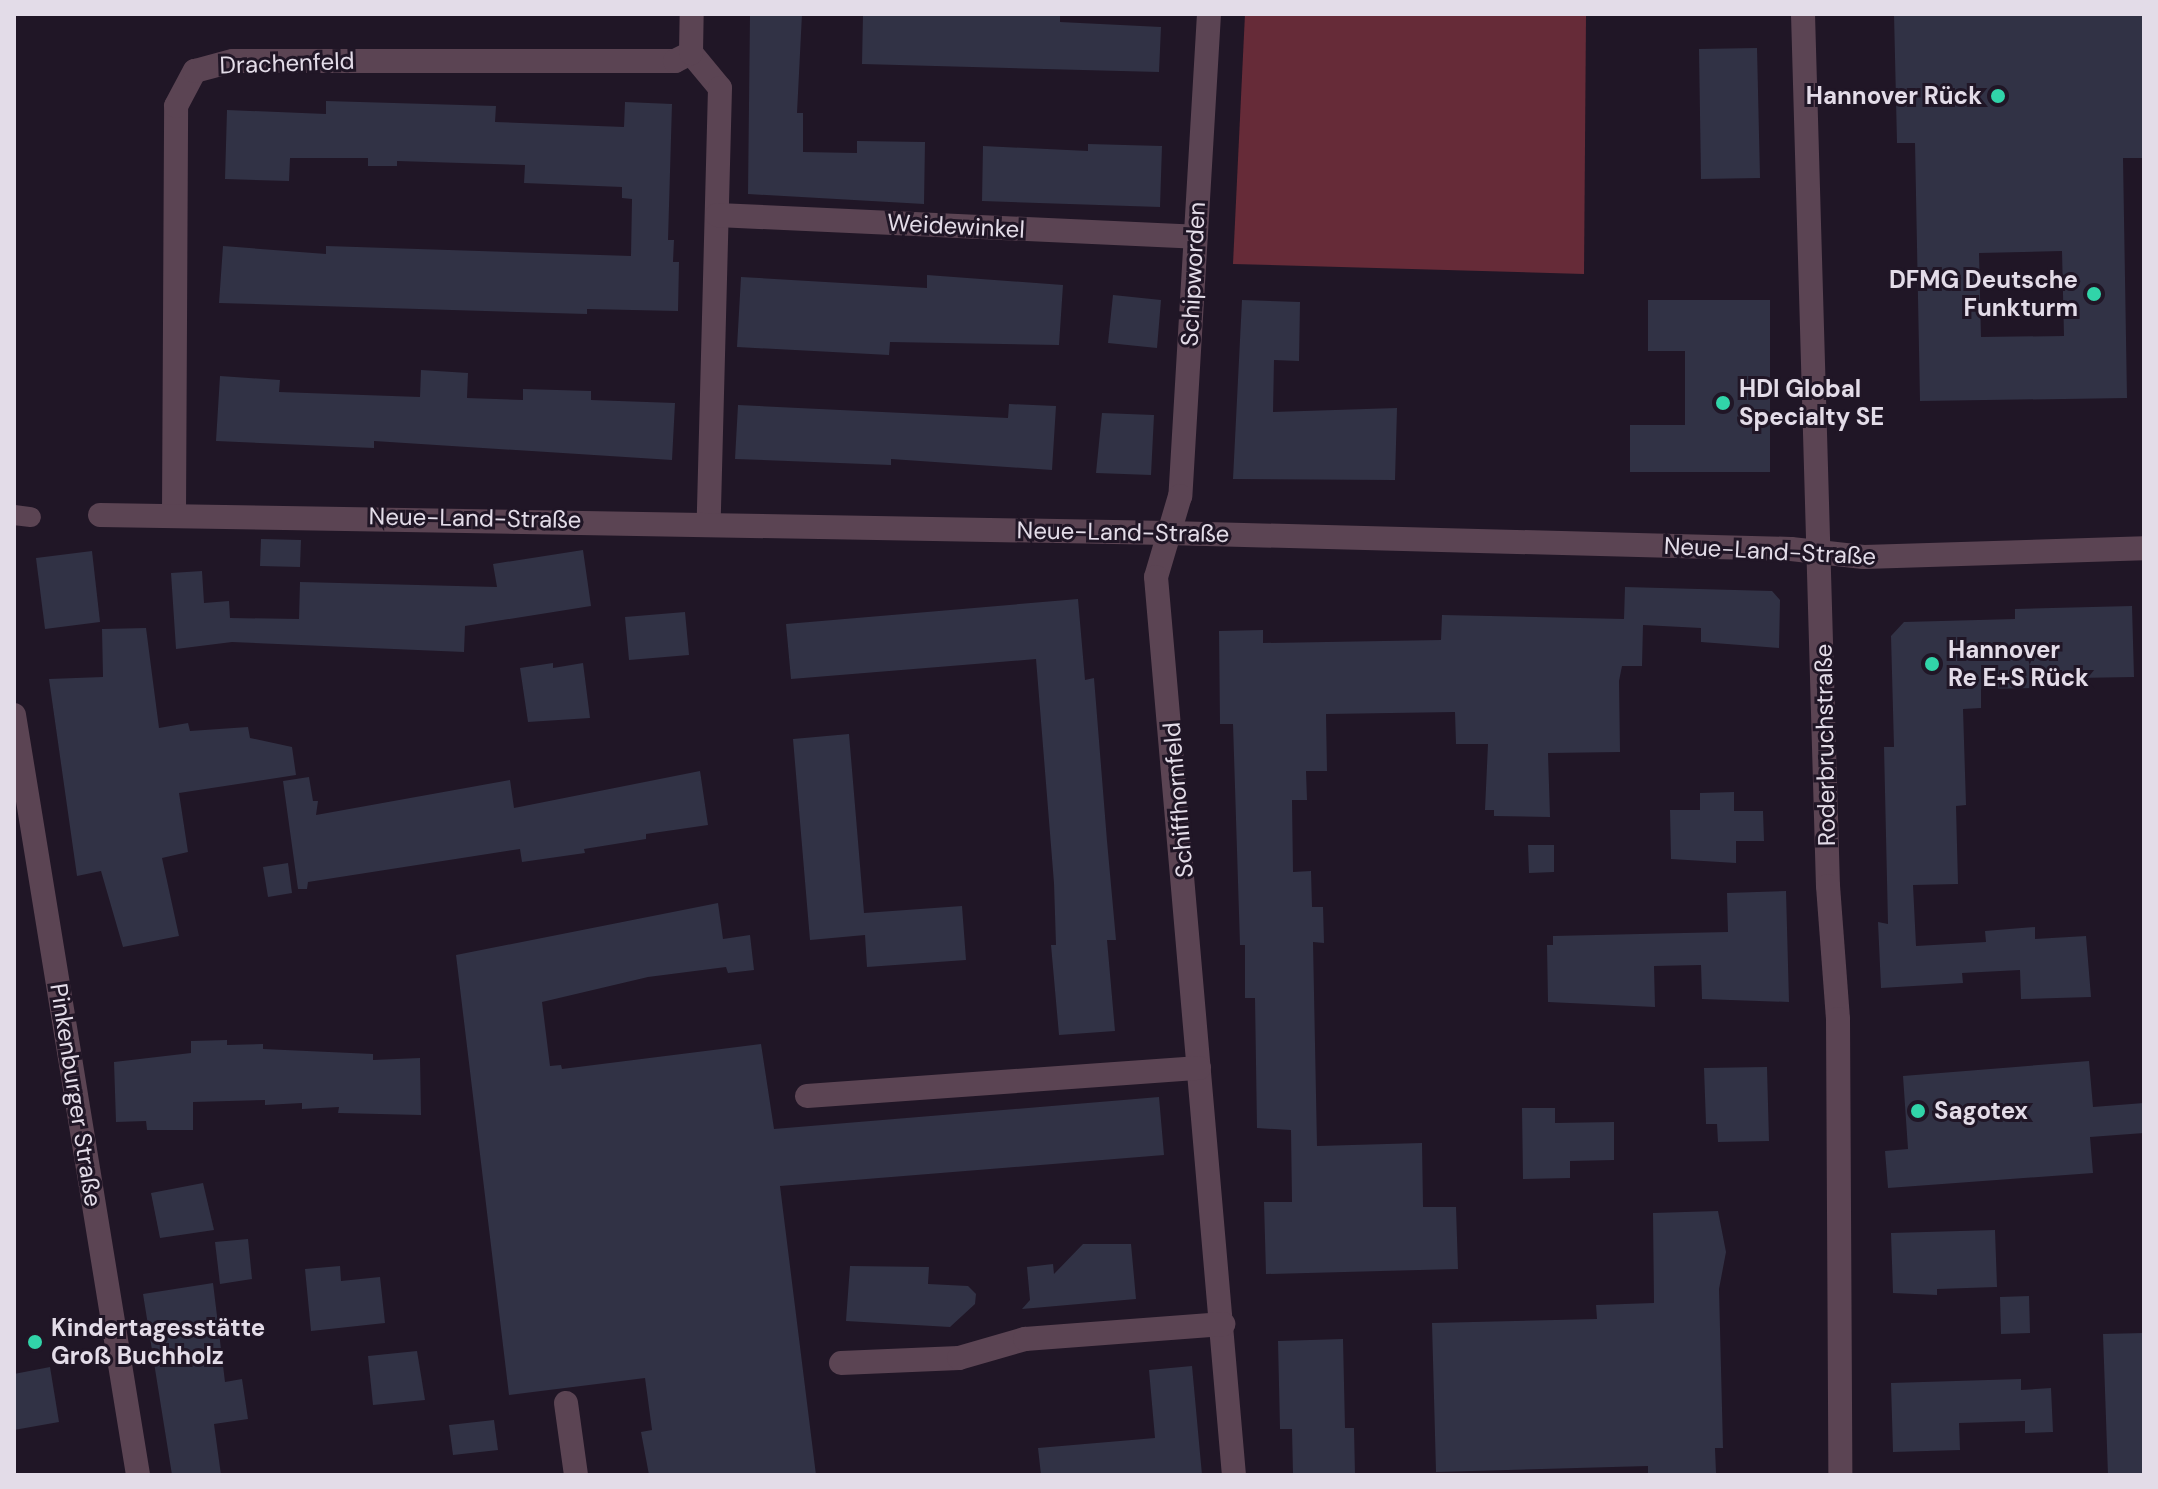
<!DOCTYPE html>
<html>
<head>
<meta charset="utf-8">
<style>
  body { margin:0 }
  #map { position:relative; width:2158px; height:1489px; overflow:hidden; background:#201626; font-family:"DM Sans",sans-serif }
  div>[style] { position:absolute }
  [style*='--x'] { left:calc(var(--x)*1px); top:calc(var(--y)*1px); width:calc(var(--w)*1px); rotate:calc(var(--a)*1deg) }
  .green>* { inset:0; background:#662b38 }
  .building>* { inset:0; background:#313245 }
  .pedestrian>* { height:20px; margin:-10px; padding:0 10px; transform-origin:10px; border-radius:10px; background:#5b4453 }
  .minor>* { height:24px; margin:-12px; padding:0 12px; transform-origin:12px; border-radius:12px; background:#5b4453 }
  .tertiary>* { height:24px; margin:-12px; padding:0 12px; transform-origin:12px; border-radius:12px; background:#5b4453 }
  .dots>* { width:22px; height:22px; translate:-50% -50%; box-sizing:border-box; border:4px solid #201626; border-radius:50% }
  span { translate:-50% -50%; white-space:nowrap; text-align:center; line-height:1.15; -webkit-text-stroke:6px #201626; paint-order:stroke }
  .street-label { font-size:24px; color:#e3dce8 }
  .poi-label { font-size:24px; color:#e3dce8; font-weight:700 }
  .right { translate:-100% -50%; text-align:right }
  .left { translate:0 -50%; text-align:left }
  .frame { position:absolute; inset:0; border:16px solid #e3dce8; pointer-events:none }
</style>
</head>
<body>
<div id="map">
  <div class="green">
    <i style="clip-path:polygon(1245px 14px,1586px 14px,1584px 274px,1233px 264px)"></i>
  </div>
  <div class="building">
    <i style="clip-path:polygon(750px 14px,802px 14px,797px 113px,803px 113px,803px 152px,857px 153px,857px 141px,925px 142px,924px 204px,748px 194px)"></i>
    <i style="clip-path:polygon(863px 14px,1060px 14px,1060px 22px,1161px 27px,1159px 72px,862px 64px)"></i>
    <i style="clip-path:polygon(evenodd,1894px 14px,2144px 14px,2144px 158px,2123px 158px,2127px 398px,1920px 401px,1915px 143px,1897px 143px,1894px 14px,2062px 251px,2064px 336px,1981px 337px,1979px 253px,2062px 251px)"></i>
    <i style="clip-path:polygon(1757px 48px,1760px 178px,1701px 179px,1699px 49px)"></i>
    <i style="clip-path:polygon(326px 101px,496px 106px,495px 122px,624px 127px,625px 102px,672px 104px,668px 240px,674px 240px,673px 262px,679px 262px,678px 311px,587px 309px,587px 314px,219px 303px,223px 246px,326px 254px,326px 246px,631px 256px,632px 199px,622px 198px,622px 187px,524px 183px,525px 165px,397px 161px,397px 166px,368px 166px,368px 158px,290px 158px,289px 181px,225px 179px,227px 110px,326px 114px)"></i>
    <i style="clip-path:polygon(1088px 144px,1162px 146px,1160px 207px,982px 201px,983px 146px,1088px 151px)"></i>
    <i style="clip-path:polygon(927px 275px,1063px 285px,1059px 345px,890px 342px,889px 355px,737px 347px,741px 277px,927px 288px)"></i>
    <i style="clip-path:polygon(1113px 295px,1161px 300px,1157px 348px,1108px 343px)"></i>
    <i style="clip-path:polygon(1242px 300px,1300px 302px,1299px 361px,1274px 360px,1273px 412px,1397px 408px,1395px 480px,1233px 479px)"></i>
    <i style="clip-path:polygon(1648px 300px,1770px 300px,1770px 472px,1630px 472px,1630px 425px,1685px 425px,1685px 351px,1648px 351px)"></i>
    <i style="clip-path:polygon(421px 370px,468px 373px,467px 398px,523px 400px,523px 389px,591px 391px,591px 400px,675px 403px,672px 460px,374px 441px,374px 448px,216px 441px,220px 376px,280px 380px,279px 392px,420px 397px)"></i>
    <i style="clip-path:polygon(1009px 404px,1056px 406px,1052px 470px,891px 459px,891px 465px,735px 459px,738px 405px,1008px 418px)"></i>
    <i style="clip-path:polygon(1102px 413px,1154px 415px,1151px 475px,1096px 473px)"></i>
    <i style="clip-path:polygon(261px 539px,301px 540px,300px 567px,260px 566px)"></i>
    <i style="clip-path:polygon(583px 550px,591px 606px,465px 626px,464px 652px,232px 642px,176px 649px,171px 573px,202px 571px,204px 603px,229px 601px,230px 618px,299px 619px,300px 582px,497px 587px,493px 564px)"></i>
    <i style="clip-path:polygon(92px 551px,100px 622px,45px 629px,36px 558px)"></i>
    <i style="clip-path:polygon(1625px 587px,1772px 591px,1780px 600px,1779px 648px,1701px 642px,1701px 628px,1643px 625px,1642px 666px,1622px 666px,1619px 681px,1620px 752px,1548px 753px,1550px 817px,1494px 816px,1494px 810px,1485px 810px,1488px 744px,1456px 744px,1455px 712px,1326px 714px,1327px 771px,1306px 771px,1307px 800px,1292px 800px,1293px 872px,1311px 871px,1312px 907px,1323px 907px,1324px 943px,1313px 942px,1317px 1146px,1422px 1143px,1423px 1207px,1456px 1207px,1458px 1269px,1266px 1274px,1264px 1202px,1292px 1202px,1291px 1130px,1257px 1128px,1255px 998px,1245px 998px,1245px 945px,1240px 945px,1233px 724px,1220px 724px,1219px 631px,1263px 630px,1263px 643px,1441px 640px,1442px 615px,1624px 619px)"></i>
    <i style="clip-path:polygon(1078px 599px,1085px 680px,1094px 678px,1107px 841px,1116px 940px,1107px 940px,1115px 1031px,1059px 1035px,1051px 945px,1056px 945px,1054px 883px,1036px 659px,791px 679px,786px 624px)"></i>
    <i style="clip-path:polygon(2132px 606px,2134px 677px,2076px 678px,2077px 687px,1981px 689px,1981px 708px,1963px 709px,1966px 805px,1956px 806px,1958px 884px,1913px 885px,1916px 946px,1986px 942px,1985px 931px,2035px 927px,2035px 939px,2086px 936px,2091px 997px,2021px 999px,2020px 970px,1962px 973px,1963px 983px,1881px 988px,1878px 922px,1888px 924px,1884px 747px,1894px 747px,1891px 636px,1904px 622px,2015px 619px,2015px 609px)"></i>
    <i style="clip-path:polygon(685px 612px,689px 655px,629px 660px,625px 617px)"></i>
    <i style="clip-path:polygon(146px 628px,159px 728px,188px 723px,190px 731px,248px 727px,250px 738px,292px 747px,296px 775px,179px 793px,188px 852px,162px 858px,179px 936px,123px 947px,101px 871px,77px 876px,49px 679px,103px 677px,102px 629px)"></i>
    <i style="clip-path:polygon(553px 663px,553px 668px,583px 663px,590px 718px,528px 722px,520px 668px)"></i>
    <i style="clip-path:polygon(849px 734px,864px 913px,962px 906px,966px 960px,867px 967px,865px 935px,810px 940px,793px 739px)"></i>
    <i style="clip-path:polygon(700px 771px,708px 825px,646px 834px,646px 839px,584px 849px,585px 853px,522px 862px,520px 849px,308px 882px,307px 889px,298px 889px,283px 781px,309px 777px,313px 801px,318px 801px,316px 815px,510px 780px,514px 808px)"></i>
    <i style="clip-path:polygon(1734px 792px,1734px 811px,1763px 811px,1764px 841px,1736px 841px,1736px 863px,1671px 859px,1670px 810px,1700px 810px,1700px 793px)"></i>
    <i style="clip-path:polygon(1528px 845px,1554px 845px,1554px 872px,1529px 873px)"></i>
    <i style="clip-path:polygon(288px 863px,292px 893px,268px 897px,263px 867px)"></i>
    <i style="clip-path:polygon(1786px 891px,1789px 1002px,1702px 999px,1701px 965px,1654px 966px,1655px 1007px,1548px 1002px,1547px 945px,1553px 945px,1553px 936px,1728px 932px,1727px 893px)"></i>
    <i style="clip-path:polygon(718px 903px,723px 939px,750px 935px,754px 970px,728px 973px,726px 967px,648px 977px,542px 1002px,550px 1066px,561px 1065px,562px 1069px,761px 1044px,774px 1129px,1159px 1097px,1164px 1155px,780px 1186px,816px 1475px,649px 1475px,641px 1432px,652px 1430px,645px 1378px,509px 1395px,456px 955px)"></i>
    <i style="clip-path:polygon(227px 1040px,227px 1045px,263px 1044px,263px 1049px,373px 1054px,373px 1060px,420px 1058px,421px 1115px,338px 1113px,339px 1107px,302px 1109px,302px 1103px,265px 1105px,265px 1100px,193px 1102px,193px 1130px,147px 1130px,146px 1121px,116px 1122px,114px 1062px,191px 1053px,191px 1041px)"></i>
    <i style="clip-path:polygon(2089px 1061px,2093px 1107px,2144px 1103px,2144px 1133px,2090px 1137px,2093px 1173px,1888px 1188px,1885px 1151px,1908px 1149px,1903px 1076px)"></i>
    <i style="clip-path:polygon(1767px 1067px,1769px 1141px,1718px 1142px,1717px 1124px,1706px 1124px,1704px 1068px)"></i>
    <i style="clip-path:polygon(1522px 1108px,1555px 1108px,1555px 1123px,1614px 1122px,1614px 1160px,1570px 1161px,1570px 1178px,1523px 1179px)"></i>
    <i style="clip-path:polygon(203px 1183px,214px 1230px,160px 1238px,151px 1193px)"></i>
    <i style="clip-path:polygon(1718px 1211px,1726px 1252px,1719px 1289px,1723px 1448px,1715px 1448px,1716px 1473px,1648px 1475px,1648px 1466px,1436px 1472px,1432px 1323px,1597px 1319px,1596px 1305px,1654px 1303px,1653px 1213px)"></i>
    <i style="clip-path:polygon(1995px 1230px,1997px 1287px,1937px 1289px,1937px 1295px,1893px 1293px,1891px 1233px)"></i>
    <i style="clip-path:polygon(248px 1239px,252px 1279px,220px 1284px,215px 1242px)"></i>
    <i style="clip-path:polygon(1083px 1244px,1131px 1244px,1136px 1299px,1022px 1309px,1030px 1300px,1027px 1267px,1053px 1264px,1054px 1274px)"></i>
    <i style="clip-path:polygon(340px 1266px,341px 1281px,380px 1277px,385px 1323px,311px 1331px,305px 1269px)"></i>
    <i style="clip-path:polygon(850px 1266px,929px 1267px,928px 1284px,968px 1286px,976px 1294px,975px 1304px,950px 1327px,846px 1321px)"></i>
    <i style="clip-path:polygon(213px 1283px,225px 1382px,242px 1379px,248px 1419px,214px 1424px,221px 1475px,172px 1475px,143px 1294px)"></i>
    <i style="clip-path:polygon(2029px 1296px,2030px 1333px,2001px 1334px,2000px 1297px)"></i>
    <i style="clip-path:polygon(2144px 1333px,2144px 1475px,2108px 1475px,2103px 1334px)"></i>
    <i style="clip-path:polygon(1343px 1339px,1345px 1428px,1354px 1428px,1355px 1475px,1293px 1475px,1292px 1429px,1280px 1429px,1278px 1341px)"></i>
    <i style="clip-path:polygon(417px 1351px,425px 1400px,373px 1405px,368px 1356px)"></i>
    <i style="clip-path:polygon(1192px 1366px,1202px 1475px,1041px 1475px,1038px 1448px,1155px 1438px,1149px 1370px)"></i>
    <i style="clip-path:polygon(50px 1367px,59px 1422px,14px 1430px,14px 1374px)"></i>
    <i style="clip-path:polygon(2021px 1379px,2021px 1390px,2051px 1388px,2053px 1432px,2025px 1433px,2025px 1421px,1959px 1423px,1960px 1450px,1893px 1452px,1891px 1383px)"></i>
    <i style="clip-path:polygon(494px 1420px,498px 1450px,453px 1455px,449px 1425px)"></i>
  </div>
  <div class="pedestrian">
    <i style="--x:14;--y:515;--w:17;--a:7"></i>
  </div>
  <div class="minor">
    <i style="--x:1209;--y:14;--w:483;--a:93.4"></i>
    <i style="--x:1180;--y:496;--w:84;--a:106.5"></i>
    <i style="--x:1156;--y:577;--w:901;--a:85.04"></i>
    <i style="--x:691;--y:53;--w:45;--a:50.4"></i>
    <i style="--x:720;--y:88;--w:434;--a:91.5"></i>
    <i style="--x:717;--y:215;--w:479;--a:2.6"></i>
    <i style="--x:174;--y:513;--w:407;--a:-89.7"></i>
    <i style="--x:176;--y:106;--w:40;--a:-62"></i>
    <i style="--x:195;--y:71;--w:39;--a:-15"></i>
    <i style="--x:233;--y:61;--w:442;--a:0"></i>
    <i style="--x:675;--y:61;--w:18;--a:-27"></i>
    <i style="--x:691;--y:53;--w:39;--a:-89"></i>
    <i style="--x:100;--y:515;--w:1069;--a:0.96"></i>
    <i style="--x:1169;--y:533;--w:622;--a:1.47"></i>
    <i style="--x:1791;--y:549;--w:73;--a:6.3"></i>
    <i style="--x:1864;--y:557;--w:280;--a:-1.8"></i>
    <i style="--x:14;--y:715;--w:770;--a:80.73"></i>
    <i style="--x:807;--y:1096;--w:393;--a:-4.1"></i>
    <i style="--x:841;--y:1363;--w:118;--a:-2.4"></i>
    <i style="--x:959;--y:1358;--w:69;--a:-16.1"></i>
    <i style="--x:1025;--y:1339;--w:199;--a:-4.3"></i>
    <i style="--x:566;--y:1403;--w:73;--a:82.1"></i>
  </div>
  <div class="tertiary">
    <i style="--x:1803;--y:14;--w:872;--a:88.36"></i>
    <i style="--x:1828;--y:886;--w:133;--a:85.7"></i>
    <i style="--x:1838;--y:1019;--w:456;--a:89.7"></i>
  </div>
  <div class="dots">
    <i style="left:1998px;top:96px;background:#31d4a9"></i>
    <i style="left:2094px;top:294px;background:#31d4a9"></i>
    <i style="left:1723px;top:403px;background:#31d4a9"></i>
    <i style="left:1932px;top:664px;background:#31d4a9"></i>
    <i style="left:1918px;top:1111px;background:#31d4a9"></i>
    <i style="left:35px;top:1342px;background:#31d4a9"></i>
  </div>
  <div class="street-label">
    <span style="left:287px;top:63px;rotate:-2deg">Drachenfeld</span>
    <span style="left:956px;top:226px;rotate:3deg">Weidewinkel</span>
    <span style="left:1193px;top:274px;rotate:-87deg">Schipworden</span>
    <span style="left:475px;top:518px;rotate:1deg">Neue-Land-Straße</span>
    <span style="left:1123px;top:532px;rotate:1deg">Neue-Land-Straße</span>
    <span style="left:1770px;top:551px;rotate:3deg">Neue-Land-Straße</span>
    <span style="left:1825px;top:745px;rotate:-91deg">Roderbruchstraße</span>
    <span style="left:1178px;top:800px;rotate:-95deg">Schiffhornfeld</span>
    <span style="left:76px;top:1095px;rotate:81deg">Pinkenburger Straße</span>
  </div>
  <div class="poi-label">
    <span class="right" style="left:1982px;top:96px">Hannover Rück</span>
    <span class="right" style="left:2078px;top:294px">DFMG Deutsche<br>Funkturm</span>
    <span class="left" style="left:1739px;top:403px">HDI Global<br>Specialty SE</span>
    <span class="left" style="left:1948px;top:664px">Hannover<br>Re E+S Rück</span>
    <span class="left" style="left:1934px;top:1111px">Sagotex</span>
    <span class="left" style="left:51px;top:1342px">Kindertagesstätte<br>Groß Buchholz</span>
  </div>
  <div class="frame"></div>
</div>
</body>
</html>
